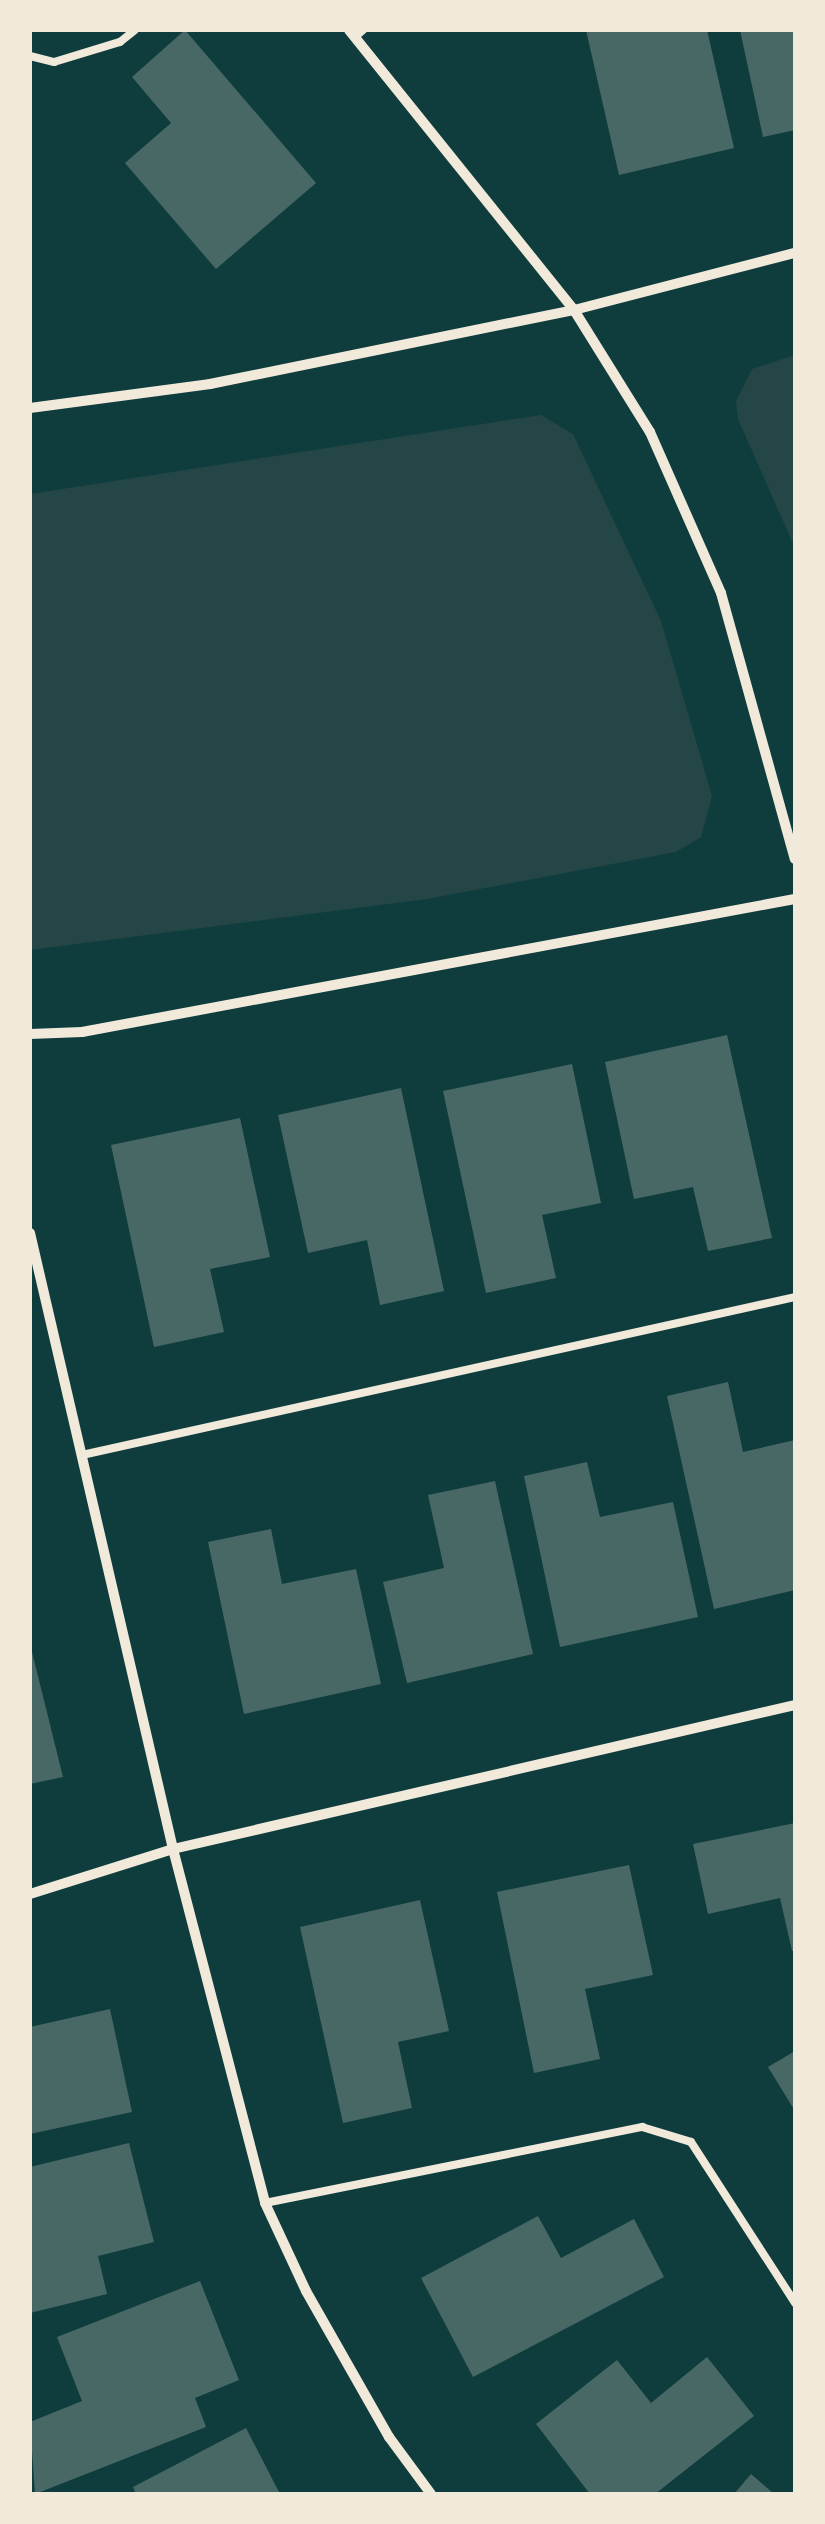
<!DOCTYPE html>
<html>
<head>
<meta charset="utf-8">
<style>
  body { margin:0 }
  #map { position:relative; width:825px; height:2524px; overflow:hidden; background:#0f3d3e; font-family:"Titillium Web",sans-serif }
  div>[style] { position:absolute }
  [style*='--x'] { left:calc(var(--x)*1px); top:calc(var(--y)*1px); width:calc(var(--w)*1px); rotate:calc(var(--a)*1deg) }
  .green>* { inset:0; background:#244646 }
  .building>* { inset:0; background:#486865 }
  .service>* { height:8px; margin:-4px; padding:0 4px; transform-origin:4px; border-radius:4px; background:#f1e9da }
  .minor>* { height:10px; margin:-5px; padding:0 5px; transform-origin:5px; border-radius:5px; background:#f1e9da }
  span { translate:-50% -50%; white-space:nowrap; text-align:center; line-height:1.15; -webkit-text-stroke:10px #f1e9da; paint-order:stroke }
  .frame { position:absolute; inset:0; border:32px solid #f1e9da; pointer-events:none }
</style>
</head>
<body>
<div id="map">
  <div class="green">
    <i style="clip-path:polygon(795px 355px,795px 548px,738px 419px,736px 401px,752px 369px)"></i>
    <i style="clip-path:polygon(541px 415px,573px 434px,661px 621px,712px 796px,701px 837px,676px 852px,427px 899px,30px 950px,30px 494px)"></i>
  </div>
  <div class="building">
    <i style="clip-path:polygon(185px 30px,316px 183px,216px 269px,125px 163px,171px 123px,132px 77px)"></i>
    <i style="clip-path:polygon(586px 30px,707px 30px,734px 148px,619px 175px)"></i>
    <i style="clip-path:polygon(740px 30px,795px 30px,795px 130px,763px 137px)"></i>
    <i style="clip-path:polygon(727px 1035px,772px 1238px,708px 1251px,693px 1187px,634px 1199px,605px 1062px)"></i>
    <i style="clip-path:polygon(572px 1064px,601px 1203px,542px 1215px,556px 1278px,486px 1293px,443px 1091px)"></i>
    <i style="clip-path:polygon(401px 1088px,444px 1291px,380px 1305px,367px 1240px,308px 1253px,278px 1115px)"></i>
    <i style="clip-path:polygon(240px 1118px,270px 1257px,210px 1269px,224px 1332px,154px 1347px,111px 1145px)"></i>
    <i style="clip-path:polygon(728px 1382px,743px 1452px,795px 1440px,795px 1590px,714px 1609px,667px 1396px)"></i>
    <i style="clip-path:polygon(587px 1462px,600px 1517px,673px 1502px,698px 1617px,560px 1647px,524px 1476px)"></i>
    <i style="clip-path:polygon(495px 1481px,533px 1654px,407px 1683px,383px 1582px,444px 1568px,428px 1495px)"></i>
    <i style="clip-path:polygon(271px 1529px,282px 1584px,356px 1569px,381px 1684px,244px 1714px,208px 1542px)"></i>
    <i style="clip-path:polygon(30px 1644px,63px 1777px,30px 1784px)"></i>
    <i style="clip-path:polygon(795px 1823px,795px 1951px,792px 1951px,780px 1898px,708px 1914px,693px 1844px)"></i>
    <i style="clip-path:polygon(629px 1865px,653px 1975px,585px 1989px,600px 2059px,534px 2073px,497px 1892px)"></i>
    <i style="clip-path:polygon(420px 1900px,449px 2031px,398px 2042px,412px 2108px,343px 2123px,300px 1927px)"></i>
    <i style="clip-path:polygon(110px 2009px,132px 2112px,30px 2134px,30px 2027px)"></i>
    <i style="clip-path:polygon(795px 2051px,795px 2111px,768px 2067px)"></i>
    <i style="clip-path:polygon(129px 2143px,154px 2242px,98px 2256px,107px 2294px,30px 2313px,30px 2167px)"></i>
    <i style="clip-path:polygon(538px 2216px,561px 2258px,634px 2219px,664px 2277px,473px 2377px,421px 2278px)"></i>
    <i style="clip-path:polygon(200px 2281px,239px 2380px,195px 2398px,206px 2427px,35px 2494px,30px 2422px,82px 2401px,57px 2337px)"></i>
    <i style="clip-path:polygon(707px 2357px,754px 2416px,655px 2494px,590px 2494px,536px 2424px,617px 2360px,651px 2403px)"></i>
    <i style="clip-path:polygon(246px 2428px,280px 2494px,136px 2494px,133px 2487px)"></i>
    <i style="clip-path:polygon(751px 2474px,774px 2494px,734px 2494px)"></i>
  </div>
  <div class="service">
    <i style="--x:355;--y:37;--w:11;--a:-41"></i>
    <i style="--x:30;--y:56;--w:25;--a:14"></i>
    <i style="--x:54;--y:62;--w:69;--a:-16.9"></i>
    <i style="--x:120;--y:42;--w:19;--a:-39"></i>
    <i style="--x:82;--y:1455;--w:730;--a:-12.49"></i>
    <i style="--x:265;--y:2203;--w:385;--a:-11.4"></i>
    <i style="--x:642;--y:2127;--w:51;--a:17"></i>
    <i style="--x:691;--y:2142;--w:192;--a:57.1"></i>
  </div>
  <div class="minor">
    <i style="--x:349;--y:30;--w:359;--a:51.2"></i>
    <i style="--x:574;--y:310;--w:144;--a:58.1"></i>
    <i style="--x:650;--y:432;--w:176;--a:66.2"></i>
    <i style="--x:721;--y:593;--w:276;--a:74.5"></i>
    <i style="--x:30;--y:408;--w:182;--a:-7.6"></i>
    <i style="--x:210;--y:384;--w:371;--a:-11.5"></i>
    <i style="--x:574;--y:310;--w:228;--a:-14.5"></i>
    <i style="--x:30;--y:1034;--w:52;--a:-2.2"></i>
    <i style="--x:82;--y:1032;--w:725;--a:-10.57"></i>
    <i style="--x:30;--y:1233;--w:632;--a:76.93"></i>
    <i style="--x:173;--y:1849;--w:366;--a:75.4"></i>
    <i style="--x:265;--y:2203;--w:97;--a:65"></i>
    <i style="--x:306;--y:2291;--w:168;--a:60.4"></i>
    <i style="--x:389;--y:2437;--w:71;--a:53.6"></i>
    <i style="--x:30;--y:1894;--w:150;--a:-17.5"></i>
    <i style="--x:173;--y:1849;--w:638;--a:-13.03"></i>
  </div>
  <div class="frame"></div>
</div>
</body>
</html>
